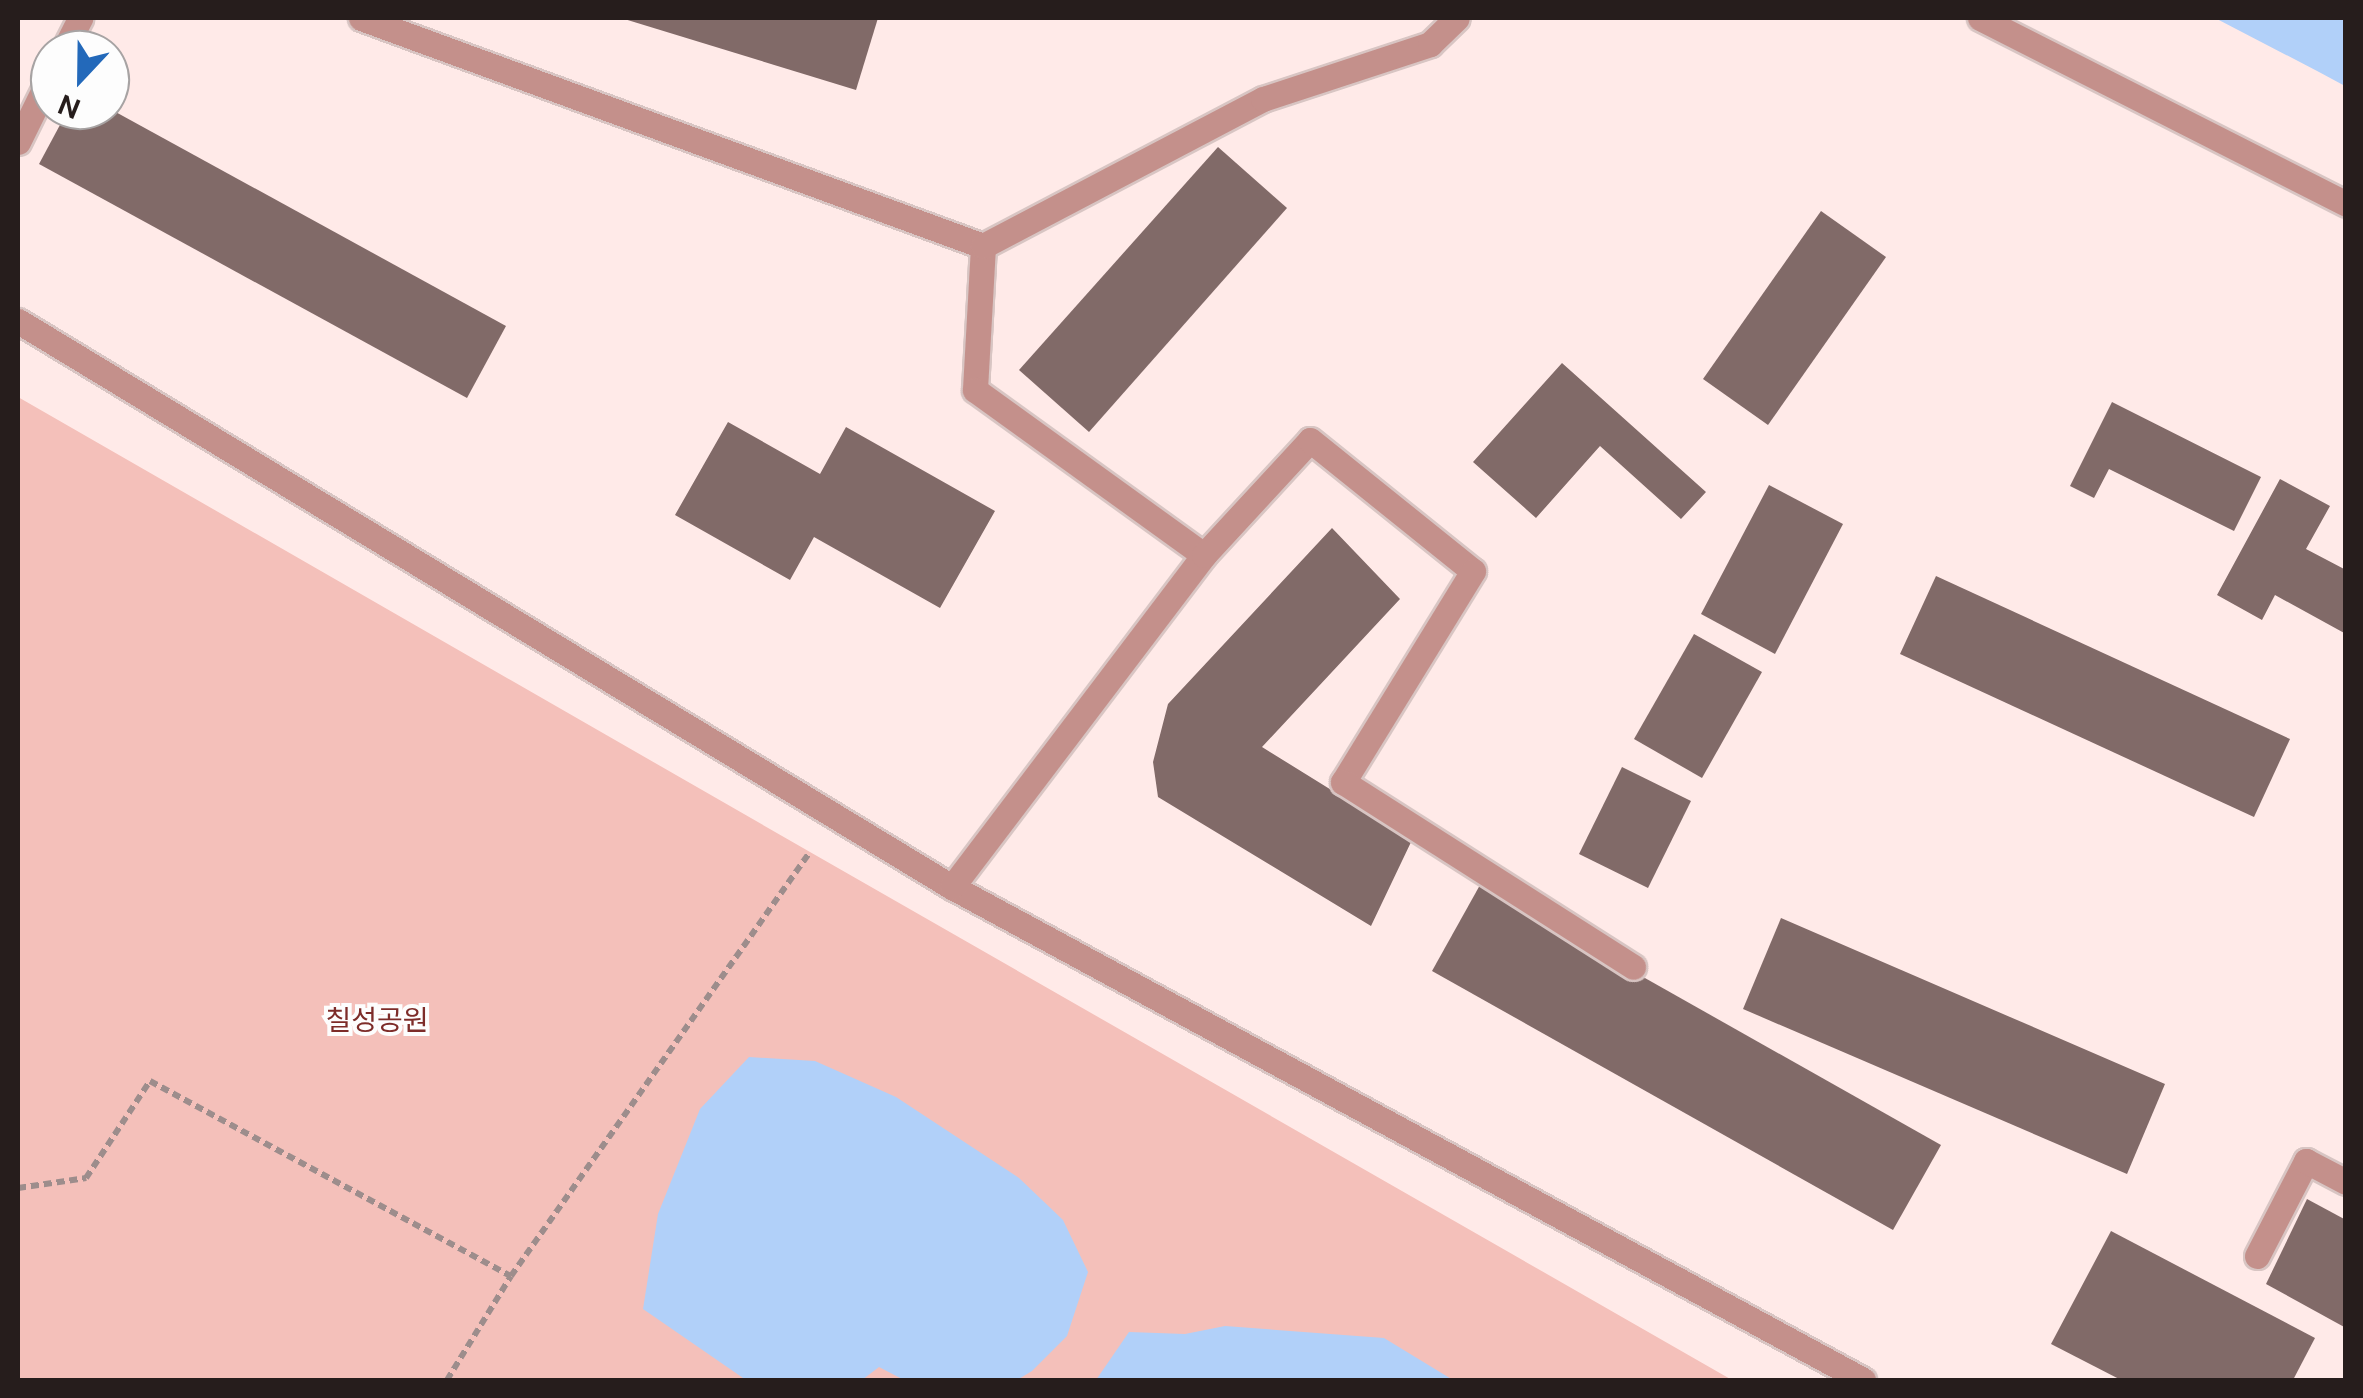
<!DOCTYPE html>
<html>
<head>
<meta charset="utf-8">
<style>
  body { margin:0 }
  #map { position:relative; width:2363px; height:1398px; overflow:hidden; background:#ffeae8; font-family:"DM Sans","Noto Sans KR",sans-serif }
  div>[style] { position:absolute }
  [style*='--x'] { left:calc(var(--x)*1px); top:calc(var(--y)*1px); width:calc(var(--w)*1px); rotate:calc(var(--a)*1deg) }
  .green>* { inset:0; background:#f4c0ba }
  .water>* { inset:0; background:#b1d0f9 }
  .building>* { inset:0; background:#816a68 }
  .path>* { height:6px; margin-top:-3px; transform-origin:0; background:repeating-linear-gradient(90deg,#9d8d8c 0 8px,transparent 0 13px) }
  .roads { filter:drop-shadow(2px 0 #d8c5c3) drop-shadow(-2px 0 #d8c5c3) drop-shadow(0 2px #d8c5c3) drop-shadow(0 -2px #d8c5c3) }
  .minor>* { height:25px; margin:-12.5px; padding:0 12.5px; transform-origin:12.5px; border-radius:12.5px; background:#c4908b }
  span { translate:-50% -50%; white-space:nowrap; text-align:center; line-height:1.15; -webkit-text-stroke:8px #fdfdfd; paint-order:stroke }
  .park-label { font-size:28px; color:#7d2c29 }
  .frame { position:absolute; inset:0; border:20px solid #261d1c; pointer-events:none }
  .north { position:absolute; left:30px; top:30px; width:100px; height:100px; box-sizing:border-box; background:#fdfdfd; border:2px solid #a7a3a3; border-radius:50%; rotate:202deg; font-size:28px; font-weight:700; line-height:40px; text-align:center; color:#261d1c }
  .north::after { content:''; display:block; margin:auto; width:35px; height:45px; background:#2369ba; clip-path:polygon(50% 0,100% 100%,50% 72%,0 100%) }
</style>
</head>
<body>
<div id="map">
  <div class="green">
    <i style="clip-path:polygon(18px 397px,810px 852px,1732px 1380px,18px 1380px)"></i>
  </div>
  <div class="water">
    <i style="clip-path:polygon(2215px 18px,2345px 18px,2345px 86px,2319px 72px)"></i>
    <i style="clip-path:polygon(749px 1057px,815px 1061px,896px 1097px,1019px 1178px,1063px 1220px,1088px 1272px,1067px 1336px,1032px 1371px,1017px 1380px,904px 1380px,879px 1367px,862px 1380px,746px 1380px,643px 1309px,658px 1214px,700px 1109px)"></i>
    <i style="clip-path:polygon(1225px 1326px,1384px 1338px,1453px 1380px,1096px 1380px,1129px 1332px,1185px 1334px)"></i>
  </div>
  <div class="building">
    <i style="clip-path:polygon(621px 18px,878px 18px,856px 90px)"></i>
    <i style="clip-path:polygon(68px 110px,112px 110px,506px 326px,467px 398px,39px 164px)"></i>
    <i style="clip-path:polygon(1218px 147px,1287px 208px,1089px 432px,1019px 370px)"></i>
    <i style="clip-path:polygon(1821px 211px,1886px 257px,1768px 425px,1703px 379px)"></i>
    <i style="clip-path:polygon(1562px 363px,1706px 492px,1681px 519px,1600px 446px,1536px 518px,1473px 462px)"></i>
    <i style="clip-path:polygon(2112px 402px,2261px 477px,2234px 531px,2109px 469px,2094px 498px,2070px 486px)"></i>
    <i style="clip-path:polygon(728px 422px,820px 474px,846px 427px,995px 511px,940px 608px,814px 537px,790px 580px,675px 515px)"></i>
    <i style="clip-path:polygon(2280px 479px,2330px 506px,2306px 549px,2346px 570px,2346px 634px,2275px 595px,2262px 620px,2217px 595px)"></i>
    <i style="clip-path:polygon(1769px 485px,1843px 524px,1775px 654px,1701px 614px)"></i>
    <i style="clip-path:polygon(1332px 528px,1400px 599px,1262px 747px,1412px 840px,1371px 926px,1158px 797px,1153px 762px,1168px 704px)"></i>
    <i style="clip-path:polygon(1936px 576px,2290px 739px,2254px 817px,1900px 654px)"></i>
    <i style="clip-path:polygon(1694px 634px,1762px 672px,1702px 778px,1634px 739px)"></i>
    <i style="clip-path:polygon(1622px 767px,1691px 801px,1648px 888px,1579px 854px)"></i>
    <i style="clip-path:polygon(1480px 885px,1941px 1145px,1893px 1230px,1432px 971px)"></i>
    <i style="clip-path:polygon(1781px 918px,2165px 1084px,2127px 1174px,1743px 1009px)"></i>
    <i style="clip-path:polygon(2307px 1199px,2346px 1220px,2346px 1328px,2266px 1284px)"></i>
    <i style="clip-path:polygon(2111px 1231px,2315px 1338px,2293px 1380px,2121px 1380px,2051px 1344px)"></i>
  </div>
  <div class="path">
    <i style="--x:18;--y:1188;--w:69;--a:-8.4"></i>
    <i style="--x:86;--y:1178;--w:116;--a:-56.6"></i>
    <i style="--x:150;--y:1081;--w:410;--a:28.4"></i>
    <i style="--x:511;--y:1276;--w:519;--a:-54.81"></i>
    <i style="--x:447;--y:1380;--w:122;--a:-58.4"></i>
  </div>
  <div class="roads">
    <div class="minor">
      <i style="--x:361;--y:18;--w:662;--a:20.13"></i>
      <i style="--x:983;--y:246;--w:144;--a:93.2"></i>
      <i style="--x:975;--y:390;--w:282;--a:35.8"></i>
      <i style="--x:1980;--y:18;--w:411;--a:26.9"></i>
      <i style="--x:64;--y:50;--w:36;--a:-63"></i>
      <i style="--x:18;--y:142;--w:72;--a:-63.8"></i>
      <i style="--x:983;--y:246;--w:316;--a:-27.7"></i>
      <i style="--x:1263;--y:99;--w:176;--a:-18.2"></i>
      <i style="--x:1430;--y:44;--w:37;--a:-44"></i>
      <i style="--x:18;--y:321;--w:1092;--a:31.22"></i>
      <i style="--x:952;--y:887;--w:1036;--a:28.42"></i>
      <i style="--x:952;--y:887;--w:417;--a:-52.8"></i>
      <i style="--x:1204;--y:555;--w:156;--a:-47.3"></i>
      <i style="--x:1310;--y:440;--w:209;--a:38.8"></i>
      <i style="--x:1473;--y:571;--w:248;--a:121.6"></i>
      <i style="--x:1343;--y:782;--w:344;--a:32.5"></i>
      <i style="--x:2257;--y:1256;--w:107;--a:-62.7"></i>
      <i style="--x:2306;--y:1161;--w:45;--a:27.7"></i>
    </div>
  </div>
  <div class="park-label">
    <span style="left:377px;top:1021px">칠성공원</span>
  </div>
  <div class="frame"></div>
  <div class="north">N</div>
</div>
</body>
</html>
